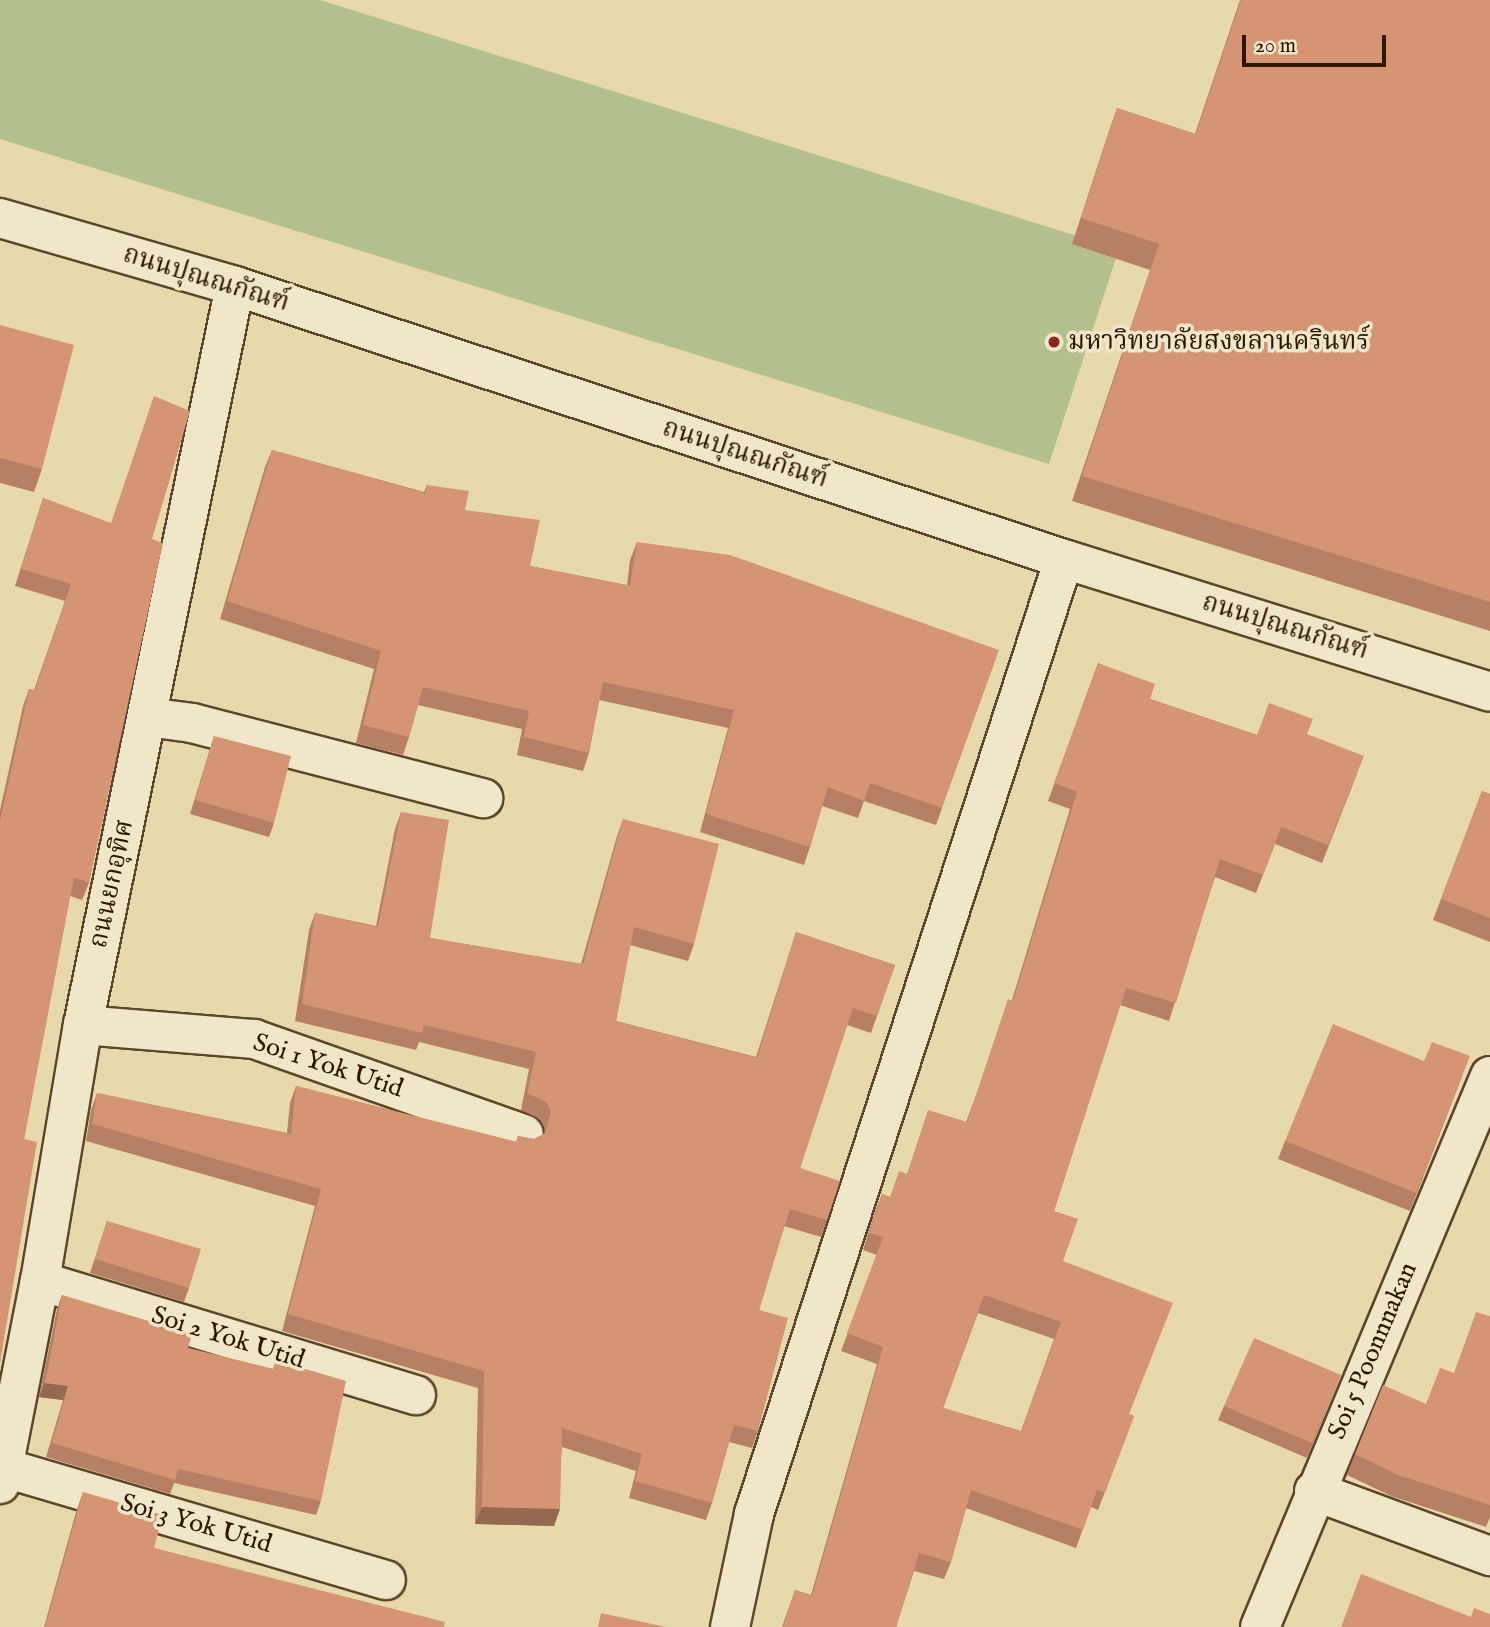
<!DOCTYPE html>
<html>
<head>
<meta charset="utf-8">
<style>
  body { margin:0 }
  #map { position:relative; width:1490px; height:1627px; overflow:hidden; background:#e8d9ad; font-family:"IM FELL English","Noto Serif Thai",serif }
  div>[style] { position:absolute }
  [style*='--x'] { left:calc(var(--x)*1px); top:calc(var(--y)*1px); width:calc(var(--w)*1px); rotate:calc(var(--a)*1deg) }
  .green>* { inset:0; background:#b3c08d }
  .roads { filter:drop-shadow(2px 0 #5d452b) drop-shadow(-2px 0 #5d452b) drop-shadow(0 2px #5d452b) drop-shadow(0 -2px #5d452b) }
  .minor>* { height:38px; margin:-19px; padding:0 19px; transform-origin:19px; border-radius:19px; background:#f0e6ca }
  .wall>* { inset:0; background:#b77f64 }
  .shaded-wall>* { inset:0; background:#956851 }
  .building>* { inset:0; background:#d59474 }
  .dots>* { width:19px; height:19px; translate:-50% -50%; box-sizing:border-box; border:4px solid #f0e6ca; border-radius:50% }
  span { translate:-50% -50%; white-space:nowrap; text-align:center; line-height:1.15; -webkit-text-stroke:7px #f0e6ca; paint-order:stroke }
  .street-label { font-size:26px; color:#2f1400 }
  .poi-label { font-size:26px; color:#2f1400 }
  .left { translate:0 -50%; text-align:left }
  .scale { position:absolute; left:1242px; top:35px; width:144px; height:32px; box-sizing:border-box; border:4px solid #2f1400; border-top:0; padding-left:9px; font-size:21px; line-height:24px; white-space:nowrap; color:#2f1400; -webkit-text-stroke:5px #f0e6ca; paint-order:stroke }
</style>
</head>
<body>
<div id="map">
  <div class="green">
    <i style="clip-path:polygon(0 0,320px 0,1119px 249px,1049px 464px,0 139px)"></i>
  </div>
  <div class="roads">
    <div class="minor">
      <i style="--x:0;--y:218;--w:245;--a:16.1"></i>
      <i style="--x:235;--y:286;--w:873;--a:18.23"></i>
      <i style="--x:1064;--y:559;--w:446;--a:17.3"></i>
      <i style="--x:147;--y:717;--w:45;--a:7.6"></i>
      <i style="--x:192;--y:723;--w:301;--a:14.5"></i>
      <i style="--x:83;--y:1025;--w:172;--a:4.7"></i>
      <i style="--x:254;--y:1039;--w:286;--a:19.4"></i>
      <i style="--x:40;--y:1281;--w:393;--a:16.9"></i>
      <i style="--x:5;--y:1468;--w:397;--a:16.4"></i>
      <i style="--x:0;--y:1484;--w:207;--a:-78.9"></i>
      <i style="--x:40;--y:1281;--w:260;--a:-80.5"></i>
      <i style="--x:83;--y:1025;--w:754;--a:-78.38"></i>
      <i style="--x:1314;--y:1491;--w:188;--a:20.3"></i>
      <i style="--x:730;--y:1627;--w:116;--a:-78"></i>
      <i style="--x:754;--y:1514;--w:1004;--a:-72.02"></i>
      <i style="--x:1260;--y:1627;--w:597;--a:-67.34"></i>
    </div>
  </div>
  <div class="wall">
    <i style="clip-path:polygon(1240px 0,1490px 0,1490px 631px,1072px 501px,1150px 270px,1072px 244px,1108px 134px,1117px 108px,1195px 134px)"></i>
    <i style="clip-path:polygon(0 325px,42px 469px,34px 492px,0 483px)"></i>
    <i style="clip-path:polygon(272px 450px,424px 492px,427px 485px,465px 510px,530px 566px,627px 585px,630px 560px,637px 542px,942px 808px,936px 825px,864px 801px,858px 818px,822px 806px,810px 847px,804px 865px,700px 832px,728px 728px,599px 700px,589px 753px,583px 771px,517px 755px,522px 729px,418px 705px,409px 737px,403px 755px,356px 743px,374px 669px,220px 619px,265px 467px)"></i>
    <i style="clip-path:polygon(43px 498px,152px 539px,89px 883px,82px 900px,70px 896px,24px 1139px,0 1363px,0 810px,23px 706px,29px 689px,34px 690px,65px 601px,15px 586px)"></i>
    <i style="clip-path:polygon(evenodd,1098px 663px,1150px 699px,1257px 735px,1308px 735px,1357px 774px,1322px 863px,1275px 844px,1256px 893px,1215px 877px,1169px 1021px,1120px 1005px,1054px 1211px,1063px 1261px,1129px 1414px,1134px 1416px,1098px 1510px,1091px 1507px,1076px 1548px,966px 1508px,951px 1562px,944px 1579px,914px 1571px,896px 1627px,782px 1627px,795px 1590px,811px 1595px,877px 1364px,841px 1351px,877px 1255px,863px 1250px,875px 1212px,882px 1194px,890px 1197px,906px 1174px,966px 1122px,1012px 1000px,1070px 809px,1048px 801px,1098px 663px,978px 1313px,1054px 1339px,1021px 1431px,943px 1408px,978px 1313px)"></i>
    <i style="clip-path:polygon(214px 736px,274px 823px,269px 837px,190px 814px)"></i>
    <i style="clip-path:polygon(1482px 791px,1490px 794px,1490px 942px,1433px 920px)"></i>
    <i style="clip-path:polygon(401px 812px,430px 938px,581px 964px,617px 836px,623px 819px,694px 944px,688px 961px,630px 945px,616px 1021px,756px 1057px,796px 932px,895px 965px,871px 1033px,847px 1025px,800px 1168px,827px 1220px,821px 1237px,784px 1226px,759px 1310px,758px 1431px,752px 1448px,729px 1442px,712px 1503px,706px 1520px,629px 1498px,636px 1471px,562px 1447px,554px 1526px,475px 1524px,478px 1388px,282px 1331px,315px 1206px,86px 1141px,91px 1110px,97px 1093px,287px 1133px,290px 1103px,296px 1086px,516px 1142px,518px 1136px,534px 1139px,544px 1134px,545px 1129px,540px 1119px,521px 1110px,529px 1069px,419px 1042px,416px 1050px,295px 1021px,309px 930px,315px 913px,376px 926px,395px 829px)"></i>
    <i style="clip-path:polygon(1424px 1061px,1463px 1074px,1410px 1211px,1278px 1159px,1285px 1141px)"></i>
    <i style="clip-path:polygon(107px 1221px,189px 1288px,184px 1302px,90px 1273px)"></i>
    <i style="clip-path:polygon(62px 1295px,188px 1348px,273px 1369px,276px 1360px,321px 1501px,316px 1515px,174px 1483px,170px 1494px,46px 1457px,63px 1400px,39px 1397px,57px 1309px)"></i>
    <i style="clip-path:polygon(1490px 1316px,1490px 1517px,1486px 1527px,1391px 1496px,1347px 1475px,1355px 1454px,1426px 1404px,1454px 1373px)"></i>
    <i style="clip-path:polygon(1341px 1375px,1307px 1458px,1218px 1420px,1224px 1406px)"></i>
    <i style="clip-path:polygon(83px 1492px,154px 1548px,444px 1627px,44px 1627px,76px 1512px)"></i>
  </div>
  <div class="shaded-wall">
    <i style="clip-path:polygon(45px 1383px,68px 1386px,63px 1400px,39px 1397px)"></i>
    <i style="clip-path:polygon(482px 1507px,560px 1509px,554px 1526px,475px 1524px)"></i>
  </div>
  <div class="building">
    <i style="clip-path:polygon(1241px 0,1490px 0,1490px 602px,1082px 476px,1159px 244px,1081px 218px,1117px 108px,1196px 134px)"></i>
    <i style="clip-path:polygon(0 325px,74px 345px,42px 469px,0 458px)"></i>
    <i style="clip-path:polygon(154px 396px,190px 411px,152px 539px,163px 543px,89px 883px,74px 877px,24px 1139px,37px 1142px,0 1363px,0 821px,29px 689px,35px 690px,71px 584px,21px 569px,43px 498px,111px 523px)"></i>
    <i style="clip-path:polygon(272px 450px,425px 493px,427px 485px,469px 491px,465px 510px,540px 520px,530px 566px,630px 586px,637px 542px,730px 555px,999px 650px,942px 808px,870px 783px,864px 801px,828px 787px,810px 847px,706px 814px,734px 710px,603px 682px,589px 753px,524px 737px,529px 711px,423px 687px,409px 737px,363px 725px,381px 651px,227px 601px)"></i>
    <i style="clip-path:polygon(evenodd,1098px 663px,1155px 684px,1150px 699px,1257px 735px,1269px 703px,1313px 719px,1307px 734px,1364px 756px,1328px 845px,1281px 827px,1263px 875px,1220px 859px,1176px 1003px,1126px 988px,1054px 1211px,1078px 1219px,1063px 1261px,1173px 1303px,1129px 1414px,1134px 1416px,1105px 1493px,1097px 1490px,1083px 1530px,971px 1490px,951px 1562px,919px 1553px,896px 1627px,783px 1627px,795px 1590px,812px 1596px,883px 1347px,847px 1333px,883px 1237px,869px 1233px,882px 1194px,890px 1197px,899px 1171px,907px 1174px,928px 1110px,967px 1122px,1008px 999px,1013px 1001px,1077px 792px,1054px 783px,1098px 663px,984px 1295px,1061px 1322px,1021px 1431px,943px 1408px,984px 1295px)"></i>
    <i style="clip-path:polygon(214px 736px,291px 756px,274px 823px,195px 800px)"></i>
    <i style="clip-path:polygon(1482px 791px,1490px 794px,1490px 918px,1441px 899px)"></i>
    <i style="clip-path:polygon(401px 812px,449px 820px,430px 938px,583px 964px,623px 819px,719px 844px,694px 944px,634px 927px,616px 1021px,757px 1058px,796px 932px,895px 965px,877px 1016px,853px 1008px,800px 1168px,840px 1181px,827px 1220px,790px 1209px,759px 1310px,788px 1318px,758px 1431px,734px 1425px,712px 1503px,635px 1481px,642px 1454px,562px 1428px,560px 1509px,482px 1507px,484px 1371px,288px 1314px,321px 1189px,92px 1124px,97px 1093px,291px 1134px,296px 1086px,517px 1142px,518px 1136px,534px 1139px,545px 1133px,551px 1112px,546px 1102px,527px 1093px,536px 1052px,424px 1025px,422px 1033px,302px 1004px,315px 913px,378px 927px)"></i>
    <i style="clip-path:polygon(1333px 1024px,1424px 1061px,1432px 1042px,1470px 1056px,1416px 1193px,1285px 1141px)"></i>
    <i style="clip-path:polygon(107px 1221px,201px 1249px,189px 1288px,95px 1259px)"></i>
    <i style="clip-path:polygon(62px 1295px,192px 1334px,188px 1348px,273px 1369px,276px 1360px,346px 1381px,321px 1501px,178px 1469px,175px 1480px,52px 1443px,68px 1386px,45px 1383px)"></i>
    <i style="clip-path:polygon(1476px 1312px,1490px 1316px,1490px 1505px,1398px 1475px,1355px 1454px,1383px 1385px,1426px 1404px,1440px 1368px,1454px 1373px)"></i>
    <i style="clip-path:polygon(1254px 1338px,1341px 1375px,1312px 1443px,1224px 1406px)"></i>
    <i style="clip-path:polygon(83px 1492px,163px 1515px,154px 1548px,445px 1622px,444px 1627px,45px 1627px)"></i>
    <i style="clip-path:polygon(1361px 1574px,1471px 1617px,1474px 1608px,1490px 1614px,1490px 1627px,1341px 1627px)"></i>
    <i style="clip-path:polygon(601px 1613px,666px 1627px,598px 1627px)"></i>
  </div>
  <div class="dots">
    <i style="left:1054px;top:342px;background:#8f2418"></i>
  </div>
  <div class="street-label">
    <span style="left:206px;top:279px;rotate:17deg">ถนนปุณณกัณฑ์</span>
    <span style="left:745px;top:454px;rotate:18deg">ถนนปุณณกัณฑ์</span>
    <span style="left:1285px;top:627px;rotate:17deg">ถนนปุณณกัณฑ์</span>
    <span style="left:112px;top:884px;rotate:-78deg">ถนนยกอุทิศ</span>
    <span style="left:328px;top:1066px;rotate:18deg">Soi 1 Yok Utid</span>
    <span style="left:228px;top:1338px;rotate:17deg">Soi 2 Yok Utid</span>
    <span style="left:1373px;top:1351px;rotate:-67deg">Soi 5 Poonnnakan</span>
    <span style="left:196px;top:1524px;rotate:16deg">Soi 3 Yok Utid</span>
  </div>
  <div class="poi-label">
    <span class="left" style="left:1068px;top:342px">มหาวิทยาลัยสงขลานครินทร์</span>
  </div>
  <div class="scale">20 m</div>
</div>
</body>
</html>
